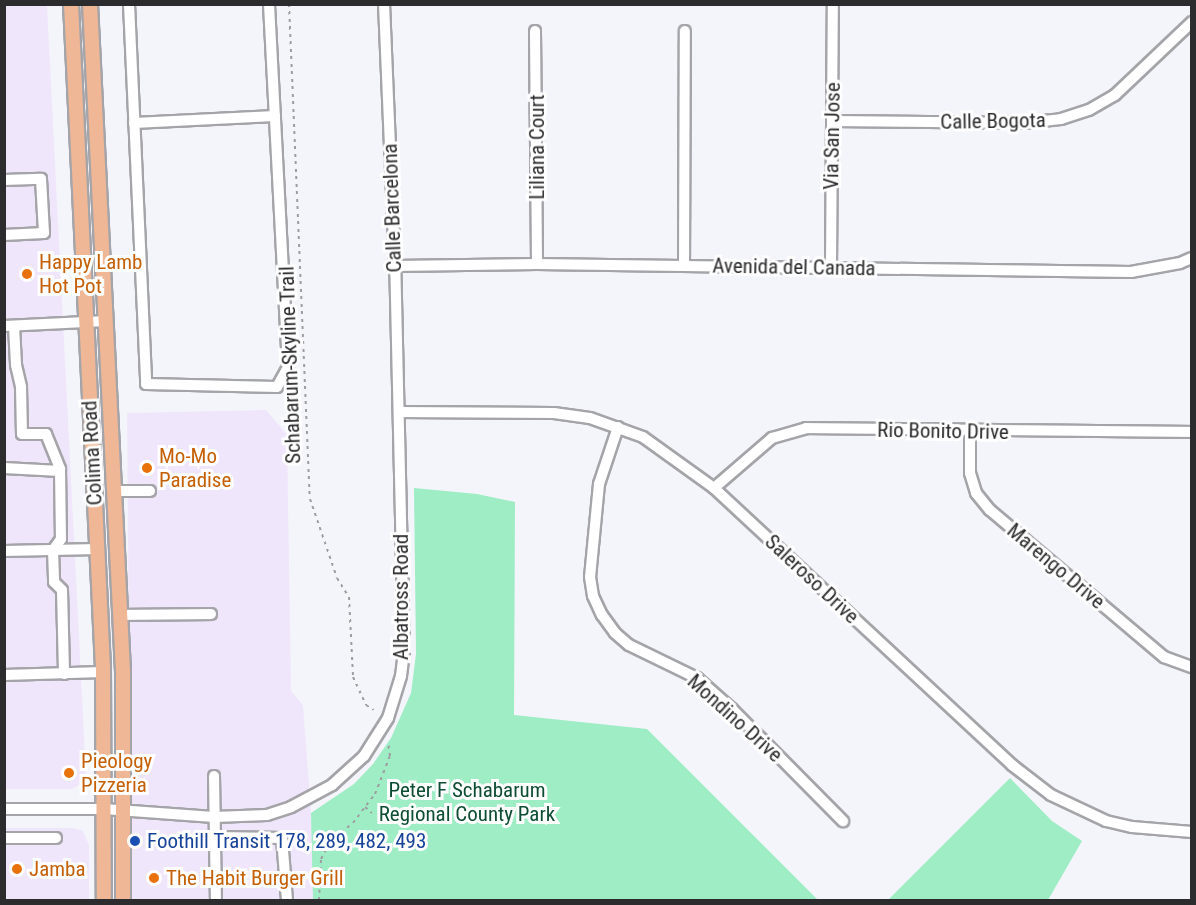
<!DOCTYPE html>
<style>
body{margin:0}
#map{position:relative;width:1196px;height:905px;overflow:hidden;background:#f4f5fa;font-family:"Roboto Condensed",sans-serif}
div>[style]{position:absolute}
.commercial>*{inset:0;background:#f0e6fb}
.green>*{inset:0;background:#9eedc5}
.path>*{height:2px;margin-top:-1px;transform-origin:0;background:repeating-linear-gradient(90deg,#9d9da1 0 3px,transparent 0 7.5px)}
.roads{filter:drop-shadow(2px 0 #a4a4a9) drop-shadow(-2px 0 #a4a4a9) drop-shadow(0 2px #a4a4a9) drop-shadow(0 -2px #a4a4a9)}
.minor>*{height:10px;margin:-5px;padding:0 5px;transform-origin:5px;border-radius:5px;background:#fff}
.major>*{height:14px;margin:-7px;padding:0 7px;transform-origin:7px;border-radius:7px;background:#efb795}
.dots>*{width:16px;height:16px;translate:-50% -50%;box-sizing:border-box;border:3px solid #fff;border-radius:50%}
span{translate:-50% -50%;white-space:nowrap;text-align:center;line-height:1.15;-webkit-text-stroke:6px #fff;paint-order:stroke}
.street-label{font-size:21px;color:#2c2c2e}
.food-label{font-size:21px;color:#c56008}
.left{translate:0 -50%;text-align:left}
.park-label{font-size:21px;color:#0d4d34}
.transit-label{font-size:21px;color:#164399}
.frame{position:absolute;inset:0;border:6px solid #2c2c2e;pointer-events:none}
</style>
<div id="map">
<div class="commercial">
<i style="clip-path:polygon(5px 5px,47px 5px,86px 775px,81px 784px,72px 789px,5px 789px)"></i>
<i style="clip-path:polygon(266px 410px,287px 435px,291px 691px,303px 705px,313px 838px,315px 900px,131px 900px,127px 413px)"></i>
<i style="clip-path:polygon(5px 828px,74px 828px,83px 831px,89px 845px,89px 900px,5px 900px)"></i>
</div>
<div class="green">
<i style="clip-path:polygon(414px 488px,477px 494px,515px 502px,514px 715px,647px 729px,818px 900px,313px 900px,311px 813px,354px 784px,373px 764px,391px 738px,411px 693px,416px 654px)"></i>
<i style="clip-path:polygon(1010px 778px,1052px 821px,1082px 841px,1048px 900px,888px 900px)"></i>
</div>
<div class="path">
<i style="left:289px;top:4px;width:495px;rotate:87.6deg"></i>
<i style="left:310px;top:499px;width:83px;rotate:71.1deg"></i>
<i style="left:337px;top:578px;width:22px;rotate:58deg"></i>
<i style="left:349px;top:597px;width:80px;rotate:87.1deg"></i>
<i style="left:353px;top:677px;width:31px;rotate:65deg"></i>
<i style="left:366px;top:705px;width:9px;rotate:32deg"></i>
<i style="left:365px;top:807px;width:9px;rotate:41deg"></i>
<i style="left:319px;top:900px;width:41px;rotate:-87.2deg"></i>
<i style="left:321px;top:859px;width:19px;rotate:-62deg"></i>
<i style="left:330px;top:842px;width:30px;rotate:-40deg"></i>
<i style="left:353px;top:823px;width:36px;rotate:-53deg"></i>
<i style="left:375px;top:794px;width:41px;rotate:-68.5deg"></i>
<i style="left:390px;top:756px;width:15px;rotate:-98deg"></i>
</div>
<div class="roads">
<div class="minor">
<i style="left:129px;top:4px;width:380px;rotate:87.4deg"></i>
<i style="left:146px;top:384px;width:131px;rotate:1.3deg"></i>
<i style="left:277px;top:387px;width:23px;rotate:-61deg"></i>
<i style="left:288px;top:367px;width:363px;rotate:-93deg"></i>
<i style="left:535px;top:31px;width:233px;rotate:89.5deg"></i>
<i style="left:833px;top:121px;width:191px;rotate:0.6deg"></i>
<i style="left:1024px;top:123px;width:37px;rotate:-6deg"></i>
<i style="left:1061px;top:119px;width:29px;rotate:-18deg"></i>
<i style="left:1089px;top:110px;width:30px;rotate:-30deg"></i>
<i style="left:1115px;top:95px;width:106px;rotate:-43.5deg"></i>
<i style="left:134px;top:123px;width:141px;rotate:-2.8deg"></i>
<i style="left:4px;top:180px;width:37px;rotate:-2deg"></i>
<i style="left:41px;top:179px;width:54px;rotate:86.8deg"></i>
<i style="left:44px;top:233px;width:40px;rotate:177.1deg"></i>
<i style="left:395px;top:266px;width:142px;rotate:-0.8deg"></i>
<i style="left:537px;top:264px;width:594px;rotate:0.77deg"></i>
<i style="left:1131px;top:272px;width:50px;rotate:-10.4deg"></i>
<i style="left:1180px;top:263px;width:13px;rotate:-23deg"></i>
<i style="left:684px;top:266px;width:235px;rotate:-89.8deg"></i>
<i style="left:831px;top:267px;width:263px;rotate:-89.6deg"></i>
<i style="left:4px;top:326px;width:102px;rotate:-2.8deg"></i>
<i style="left:14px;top:326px;width:39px;rotate:87deg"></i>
<i style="left:16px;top:365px;width:23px;rotate:77deg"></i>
<i style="left:21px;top:387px;width:47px;rotate:88.8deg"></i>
<i style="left:22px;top:434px;width:24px"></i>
<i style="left:46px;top:434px;width:38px;rotate:68deg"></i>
<i style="left:60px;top:469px;width:70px;rotate:89.2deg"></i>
<i style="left:61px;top:539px;width:14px;rotate:126deg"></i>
<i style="left:53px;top:550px;width:32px;rotate:88deg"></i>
<i style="left:54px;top:582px;width:11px;rotate:45deg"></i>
<i style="left:62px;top:590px;width:84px;rotate:88.6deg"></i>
<i style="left:399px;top:412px;width:155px;rotate:0.4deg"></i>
<i style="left:554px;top:413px;width:36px;rotate:8deg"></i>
<i style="left:590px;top:418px;width:56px;rotate:19.7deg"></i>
<i style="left:643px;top:437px;width:87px;rotate:35.7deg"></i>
<i style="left:714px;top:488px;width:407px;rotate:42.9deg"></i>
<i style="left:1012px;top:765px;width:49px;rotate:37.6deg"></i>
<i style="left:1051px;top:795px;width:61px;rotate:25.3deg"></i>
<i style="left:1106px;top:821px;width:27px;rotate:13deg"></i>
<i style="left:1132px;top:827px;width:60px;rotate:4.8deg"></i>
<i style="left:618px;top:427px;width:60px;rotate:108.4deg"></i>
<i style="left:599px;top:484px;width:93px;rotate:95.5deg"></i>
<i style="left:590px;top:577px;width:19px;rotate:81deg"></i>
<i style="left:593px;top:596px;width:21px;rotate:65deg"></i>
<i style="left:602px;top:615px;width:22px;rotate:54deg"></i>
<i style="left:615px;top:633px;width:18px;rotate:41deg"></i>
<i style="left:629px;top:645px;width:76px;rotate:25.9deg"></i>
<i style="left:697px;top:678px;width:47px;rotate:41.5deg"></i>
<i style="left:732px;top:709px;width:158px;rotate:45.3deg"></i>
<i style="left:970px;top:432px;width:41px;rotate:90deg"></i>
<i style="left:970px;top:473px;width:21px;rotate:73deg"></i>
<i style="left:976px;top:493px;width:22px;rotate:51deg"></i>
<i style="left:990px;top:510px;width:228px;rotate:40.2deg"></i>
<i style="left:1164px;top:657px;width:30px;rotate:20deg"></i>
<i style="left:4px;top:468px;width:56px;rotate:3.1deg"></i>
<i style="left:714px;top:488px;width:77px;rotate:-40.8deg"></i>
<i style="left:772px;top:438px;width:35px;rotate:-16deg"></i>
<i style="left:806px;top:428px;width:386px;rotate:0.6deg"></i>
<i style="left:114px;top:491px;width:36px"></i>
<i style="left:4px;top:551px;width:94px;rotate:-1.2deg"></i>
<i style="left:121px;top:615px;width:90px;rotate:-0.6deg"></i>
<i style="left:4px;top:675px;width:99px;rotate:-1.7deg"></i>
<i style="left:214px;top:776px;width:124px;rotate:89.1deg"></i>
<i style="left:4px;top:809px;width:100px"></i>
<i style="left:104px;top:809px;width:110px;rotate:4.2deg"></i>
<i style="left:214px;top:817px;width:53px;rotate:-2.2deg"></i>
<i style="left:267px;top:815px;width:25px;rotate:-18deg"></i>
<i style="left:291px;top:807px;width:47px;rotate:-28.2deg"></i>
<i style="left:332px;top:785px;width:43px;rotate:-42.2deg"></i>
<i style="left:364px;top:756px;width:45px;rotate:-57.7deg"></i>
<i style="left:388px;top:718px;width:44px;rotate:-72.8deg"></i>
<i style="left:401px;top:676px;width:25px;rotate:-83deg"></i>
<i style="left:404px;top:651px;width:385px;rotate:-91.3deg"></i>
<i style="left:395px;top:266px;width:262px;rotate:-92.4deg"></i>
<i style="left:214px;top:837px;width:68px;rotate:0.8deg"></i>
<i style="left:282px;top:838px;width:62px;rotate:85.4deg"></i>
<i style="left:4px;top:838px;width:52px"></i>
</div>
<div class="major">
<i style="left:71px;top:4px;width:665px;rotate:87.24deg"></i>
<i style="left:103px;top:668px;width:232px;rotate:89.8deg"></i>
<i style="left:90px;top:4px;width:668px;rotate:87.17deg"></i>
<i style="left:123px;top:671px;width:229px;rotate:90deg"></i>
</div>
</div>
<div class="dots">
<i style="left:27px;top:274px;background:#e8710a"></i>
<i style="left:147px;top:468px;background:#e8710a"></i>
<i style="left:69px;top:773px;background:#e8710a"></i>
<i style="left:135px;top:841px;background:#1a4fb4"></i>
<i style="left:17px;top:869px;background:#e8710a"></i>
<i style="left:154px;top:878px;background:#e8710a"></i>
</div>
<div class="street-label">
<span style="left:993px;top:121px;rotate:-1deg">Calle Bogota</span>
<span style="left:832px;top:136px;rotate:-89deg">Via San Jose</span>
<span style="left:537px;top:147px;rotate:-90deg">Liliana Court</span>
<span style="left:392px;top:208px;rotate:-92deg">Calle Barcelona</span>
<span style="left:794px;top:267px;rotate:1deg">Avenida del Canada</span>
<span style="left:290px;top:365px;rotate:-92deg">Schabarum-Skyline Trail</span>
<span style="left:943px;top:431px;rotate:1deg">Rio Bonito Drive</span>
<span style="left:92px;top:453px;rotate:-93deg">Colima Road</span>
<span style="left:1056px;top:566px;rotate:40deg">Marengo Drive</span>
<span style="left:812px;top:579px;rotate:43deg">Saleroso Drive</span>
<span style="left:401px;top:597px;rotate:-90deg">Albatross Road</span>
<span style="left:735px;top:718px;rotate:42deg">Mondino Drive</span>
</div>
<div class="food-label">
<span class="left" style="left:39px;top:274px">Happy Lamb<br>Hot Pot</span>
<span class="left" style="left:159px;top:468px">Mo-Mo<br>Paradise</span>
<span class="left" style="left:81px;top:773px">Pieology<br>Pizzeria</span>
<span class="left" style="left:29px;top:869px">Jamba</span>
<span class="left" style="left:166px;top:878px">The Habit Burger Grill</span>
</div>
<div class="park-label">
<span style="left:467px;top:802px">Peter F Schabarum<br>Regional County Park</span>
</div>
<div class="transit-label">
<span class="left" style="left:147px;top:841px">Foothill Transit 178, 289, 482, 493</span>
</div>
<div class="frame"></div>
</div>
